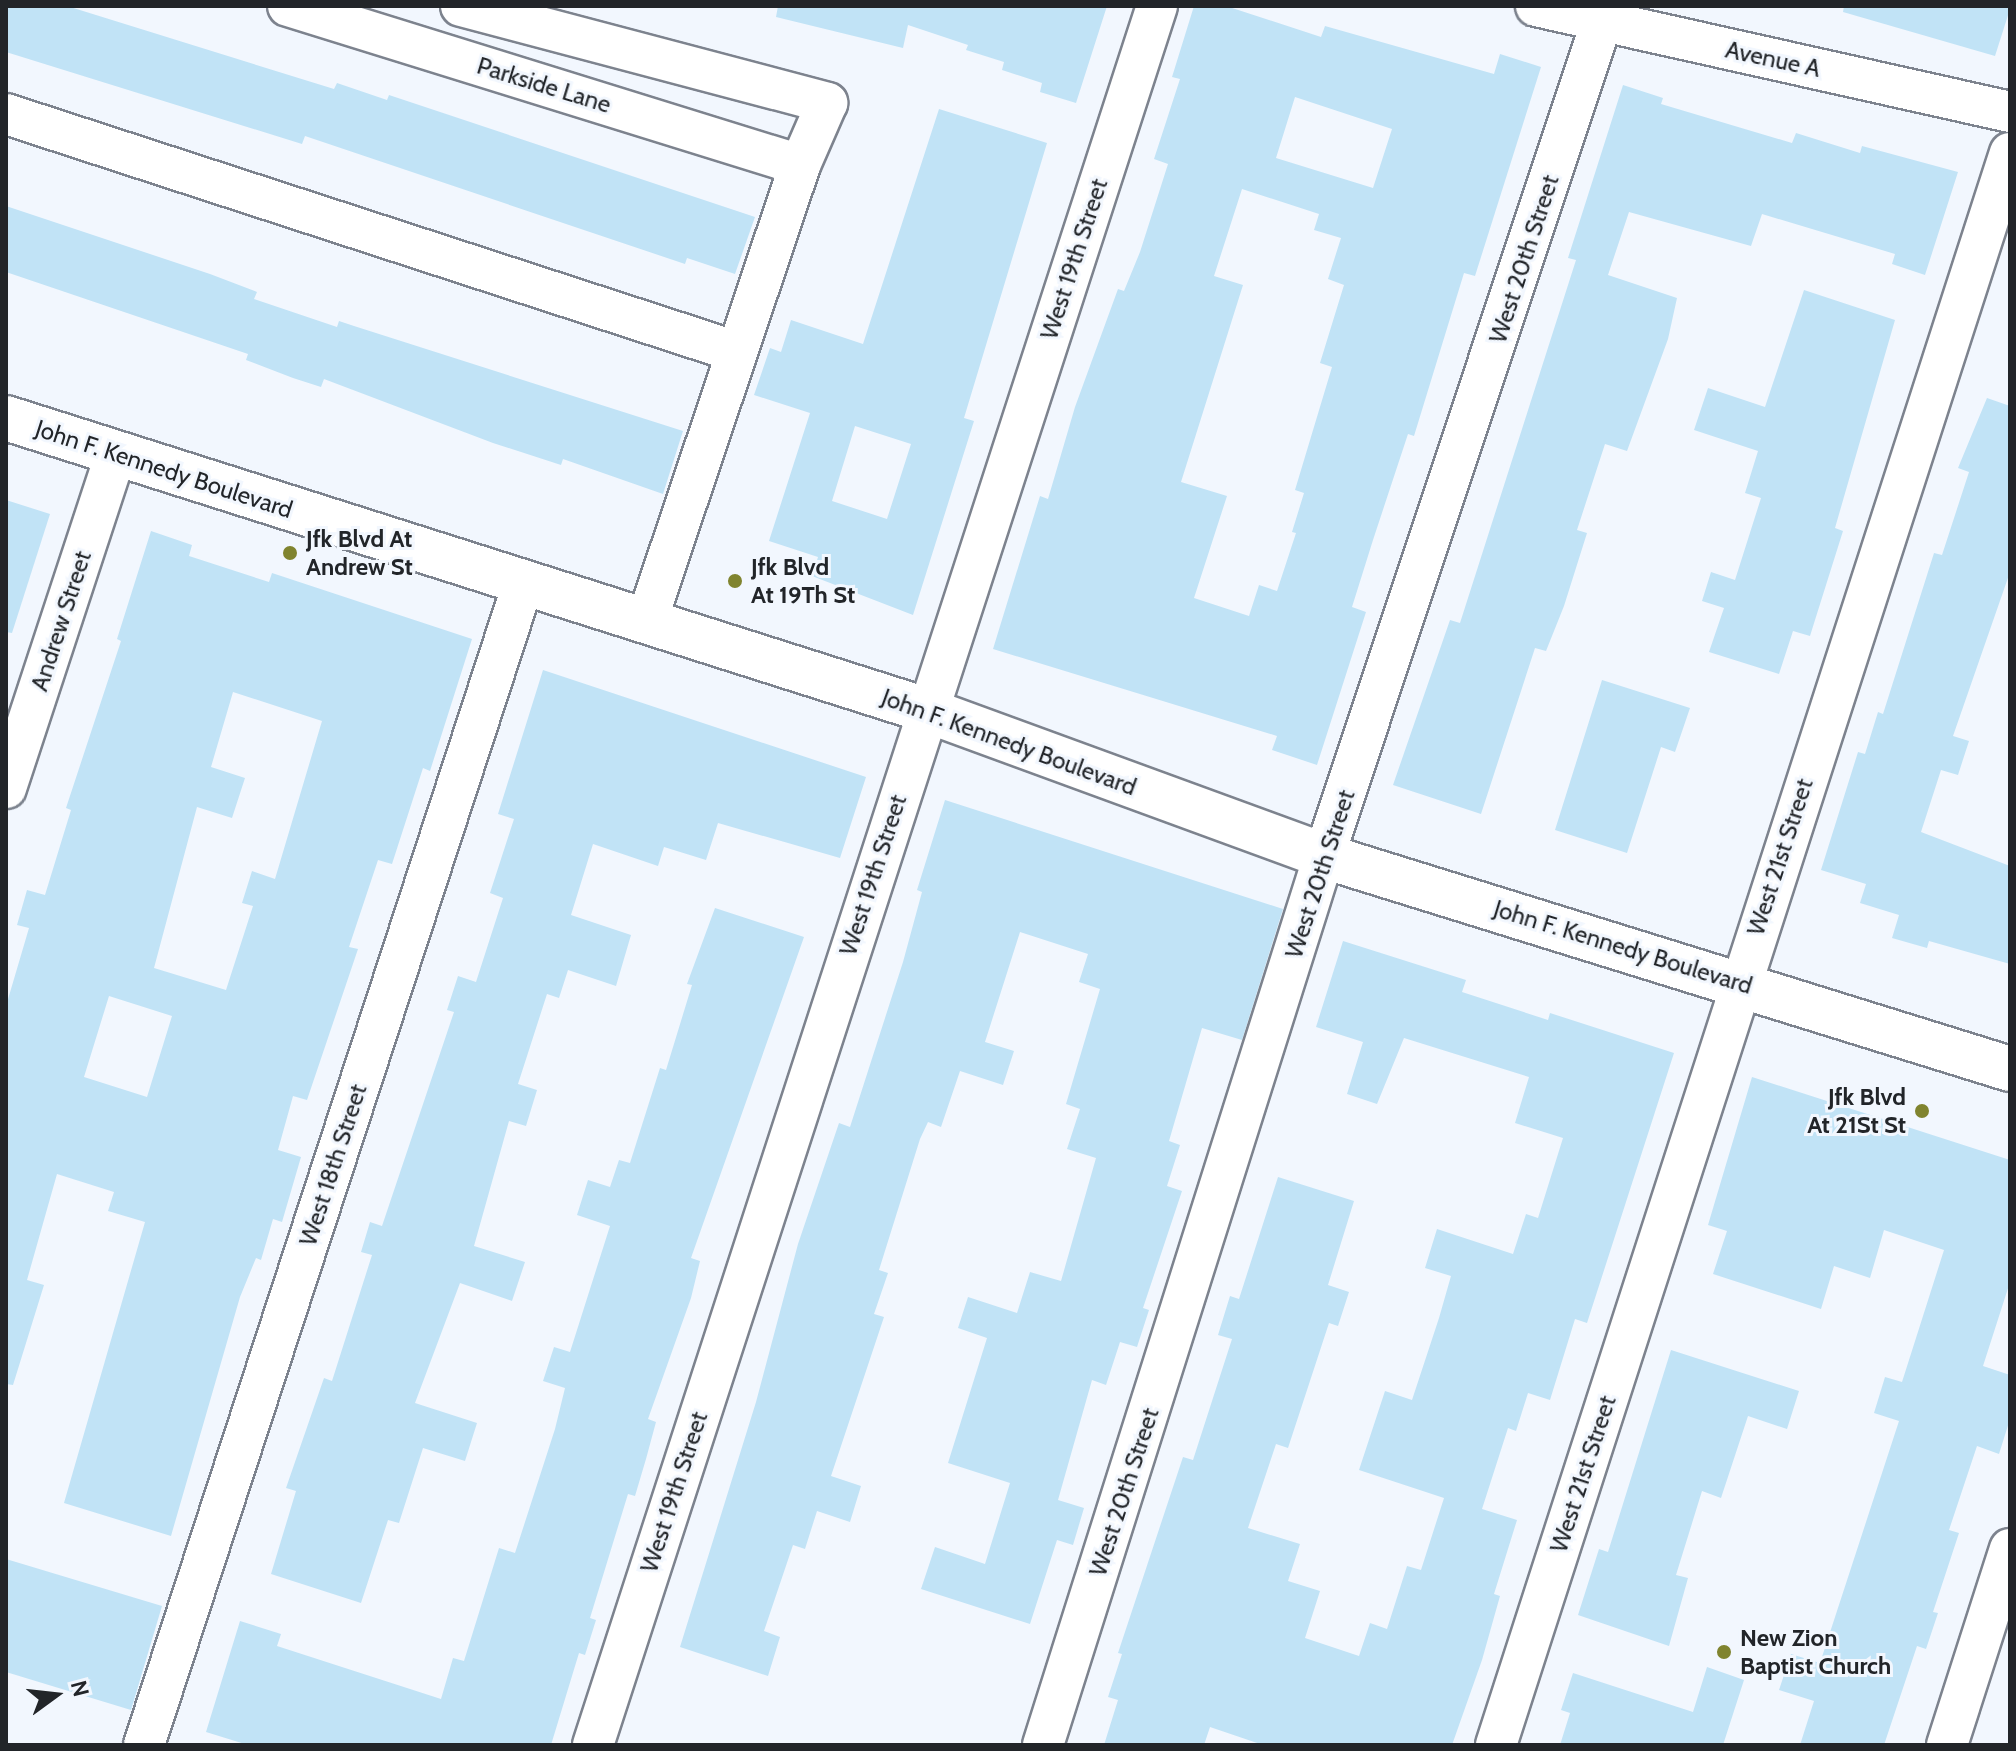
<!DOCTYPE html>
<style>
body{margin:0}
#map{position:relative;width:2016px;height:1751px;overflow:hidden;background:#f2f7fe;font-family:Cabin,sans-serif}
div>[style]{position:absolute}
.building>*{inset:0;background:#c1e3f6}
.roads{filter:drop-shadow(2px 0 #7d838e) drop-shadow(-2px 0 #7d838e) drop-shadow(0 2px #7d838e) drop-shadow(0 -2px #7d838e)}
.minor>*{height:40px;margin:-20px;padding:0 20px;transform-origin:20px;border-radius:20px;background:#fff}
.major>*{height:44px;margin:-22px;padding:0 22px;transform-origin:22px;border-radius:22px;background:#fff}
.dots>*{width:22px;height:22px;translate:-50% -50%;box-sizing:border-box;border:4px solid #f2f7fe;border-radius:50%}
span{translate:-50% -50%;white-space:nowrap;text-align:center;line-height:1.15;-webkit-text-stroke:6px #f2f7fe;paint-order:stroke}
.street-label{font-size:24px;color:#222529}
.poi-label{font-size:24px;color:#222529;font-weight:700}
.left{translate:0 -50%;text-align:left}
.right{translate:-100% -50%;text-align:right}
.frame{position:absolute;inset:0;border:8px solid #222529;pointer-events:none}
.north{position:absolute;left:16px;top:1655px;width:80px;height:80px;-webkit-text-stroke:6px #f2f7fe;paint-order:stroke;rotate:75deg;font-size:22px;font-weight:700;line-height:32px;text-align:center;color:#222529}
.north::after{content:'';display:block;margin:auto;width:28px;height:36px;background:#222529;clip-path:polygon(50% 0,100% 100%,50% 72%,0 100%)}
</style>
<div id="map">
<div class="building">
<i style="clip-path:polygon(6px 6px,67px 6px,334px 89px,337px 83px,387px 100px,389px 95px,755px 217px,735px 274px,687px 258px,685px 264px,305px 136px,302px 144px,6px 52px)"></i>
<i style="clip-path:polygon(778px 6px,1107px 6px,1076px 103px,1040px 92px,1042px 83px,1002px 70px,1004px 62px,966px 50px,968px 45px,908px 25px,903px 48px,776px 17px)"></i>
<i style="clip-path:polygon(evenodd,1194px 6px,1226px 6px,1321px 37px,1325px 26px,1494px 74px,1500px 54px,1541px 67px,1475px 276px,1464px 273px,1414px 436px,1408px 434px,1373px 540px,1352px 607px,1366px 612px,1317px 765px,1272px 750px,1277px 736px,993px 649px,1040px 496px,1048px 499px,1075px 407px,1118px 289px,1124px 291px,1140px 252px,1168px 164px,1154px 159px,1180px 79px,1172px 77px,1194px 6px,1295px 97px,1392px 129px,1373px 188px,1276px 158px,1295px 97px,1194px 6px,1242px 189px,1319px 214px,1314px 230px,1341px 238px,1328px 279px,1344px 285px,1320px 363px,1332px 367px,1295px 490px,1304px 493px,1292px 532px,1296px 533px,1277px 591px,1259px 585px,1249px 616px,1194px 598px,1227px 496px,1181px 482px,1243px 285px,1214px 276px,1242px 189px)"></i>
<i style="clip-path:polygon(1844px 6px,2010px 6px,2010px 9px,1995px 56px,1843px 12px)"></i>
<i style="clip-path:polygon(1623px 85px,1663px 98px,1661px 104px,1792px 143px,1796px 133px,1860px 153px,1862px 146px,1958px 172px,1925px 275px,1892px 264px,1895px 254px,1762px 214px,1751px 246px,1629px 212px,1608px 275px,1677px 298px,1668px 339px,1627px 451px,1605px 444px,1577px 530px,1587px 533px,1564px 606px,1546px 651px,1535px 648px,1481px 814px,1393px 785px,1450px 620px,1460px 623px,1576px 260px,1568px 258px)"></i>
<i style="clip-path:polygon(evenodd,939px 109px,1047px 143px,964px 418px,974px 421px,913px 615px,812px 576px,818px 557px,769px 541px,810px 413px,754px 395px,770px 348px,781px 352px,791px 320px,863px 344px,939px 109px,855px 426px,911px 444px,887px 519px,832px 501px,855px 426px)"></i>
<i style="clip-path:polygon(6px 206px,210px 274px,257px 292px,254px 299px,337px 327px,339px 321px,354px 326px,683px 431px,663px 494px,563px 459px,561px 465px,493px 443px,324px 379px,321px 387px,293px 378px,246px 360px,248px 354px,6px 272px)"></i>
<i style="clip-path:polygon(1804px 290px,1895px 320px,1835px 528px,1843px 531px,1815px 620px,1810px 636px,1793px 631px,1779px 674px,1709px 652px,1724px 608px,1702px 601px,1711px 572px,1735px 580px,1761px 498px,1745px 493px,1758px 451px,1694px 430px,1708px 388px,1765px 407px)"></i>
<i style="clip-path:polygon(1987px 398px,2010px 406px,2010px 572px,1953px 736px,1969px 741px,1958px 775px,1941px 770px,1921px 832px,2010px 866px,2010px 964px,1929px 941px,1927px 948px,1892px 938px,1899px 915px,1860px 903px,1866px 884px,1821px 870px,1858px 752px,1865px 754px,1878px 712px,1883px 714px,1934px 553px,1942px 555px,1969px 472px,1958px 468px)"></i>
<i style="clip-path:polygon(6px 500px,50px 514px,12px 633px,6px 632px)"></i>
<i style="clip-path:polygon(evenodd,151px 531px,192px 545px,189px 556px,269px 582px,272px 573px,472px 639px,430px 771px,423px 768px,392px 864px,378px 860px,349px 947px,358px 949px,307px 1100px,293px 1096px,278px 1150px,301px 1157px,282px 1222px,273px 1219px,261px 1260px,256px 1258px,240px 1297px,171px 1536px,64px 1503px,145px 1222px,108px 1211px,114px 1192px,57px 1174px,27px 1280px,44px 1285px,13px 1385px,6px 1384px,6px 1006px,29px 928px,17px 925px,27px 890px,45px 895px,71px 810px,66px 808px,121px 641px,117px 639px,151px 531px,233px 692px,322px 721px,275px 879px,252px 871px,242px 903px,253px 906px,226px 990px,154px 968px,197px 807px,232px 818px,245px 778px,211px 767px,233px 692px,151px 531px,109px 996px,172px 1016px,147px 1097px,84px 1077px,109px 996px)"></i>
<i style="clip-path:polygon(543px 670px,866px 777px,840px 858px,718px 823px,706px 860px,664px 847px,658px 866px,593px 844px,571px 915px,631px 935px,616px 986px,568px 970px,559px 998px,547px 994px,518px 1084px,537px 1090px,526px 1126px,509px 1121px,474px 1246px,525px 1262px,512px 1301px,460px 1283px,415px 1403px,477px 1423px,465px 1461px,423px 1448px,399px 1523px,388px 1520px,361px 1603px,271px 1574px,296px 1491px,286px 1488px,324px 1378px,332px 1381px,372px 1255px,361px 1252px,370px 1222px,382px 1226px,454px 1012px,447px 1010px,458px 976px,476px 982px,503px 898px,490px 893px,514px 819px,498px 814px)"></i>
<i style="clip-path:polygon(1602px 680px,1690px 708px,1675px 752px,1661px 747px,1627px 853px,1555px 830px)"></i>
<i style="clip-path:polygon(945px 800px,1283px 909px,1242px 1040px,1202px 1028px,1169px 1141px,1180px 1145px,1167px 1186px,1182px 1191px,1143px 1308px,1149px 1310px,1137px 1347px,1120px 1342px,1106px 1385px,1092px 1380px,1058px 1500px,1084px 1508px,1073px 1545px,1057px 1540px,1030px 1624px,921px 1589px,935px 1547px,985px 1564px,1010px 1483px,948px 1463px,987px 1338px,958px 1328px,968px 1297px,1017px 1313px,1030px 1272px,1061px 1281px,1096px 1158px,1067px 1149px,1080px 1109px,1066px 1104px,1100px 989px,1079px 982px,1088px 954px,1020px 932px,985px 1042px,1014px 1051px,1003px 1085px,960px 1071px,941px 1127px,928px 1122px,920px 1139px,879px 1270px,888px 1273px,874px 1314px,884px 1317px,831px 1476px,861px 1486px,850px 1522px,817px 1511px,805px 1549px,793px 1545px,764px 1631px,780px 1637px,768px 1676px,680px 1647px,756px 1402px,798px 1244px,839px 1123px,850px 1127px,903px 962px,922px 892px,917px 890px)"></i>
<i style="clip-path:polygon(715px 908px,804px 937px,691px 1258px,700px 1261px,691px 1298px,648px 1419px,656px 1422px,646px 1459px,635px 1496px,628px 1494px,590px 1618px,596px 1620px,585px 1655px,579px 1653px,551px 1745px,248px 1745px,206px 1732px,240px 1621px,281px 1634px,277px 1646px,441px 1699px,453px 1658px,464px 1661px,499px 1548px,515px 1553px,555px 1429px,565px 1388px,543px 1381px,554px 1347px,570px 1352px,610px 1226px,577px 1215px,588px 1180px,610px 1187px,619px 1160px,630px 1163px,660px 1068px,666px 1070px,692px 985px,687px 984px)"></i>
<i style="clip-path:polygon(1343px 941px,1466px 980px,1462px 992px,1548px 1020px,1550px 1013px,1674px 1053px,1587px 1323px,1575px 1319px,1550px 1400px,1528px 1393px,1516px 1431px,1508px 1428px,1482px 1509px,1517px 1520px,1494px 1594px,1500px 1596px,1482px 1660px,1452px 1745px,1263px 1745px,1210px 1727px,1204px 1745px,1104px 1745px,1118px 1700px,1108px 1697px,1122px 1654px,1118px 1653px,1183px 1457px,1193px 1460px,1232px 1339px,1218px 1335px,1230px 1296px,1239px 1299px,1278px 1177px,1354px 1201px,1328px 1285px,1349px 1292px,1338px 1326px,1329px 1323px,1288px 1448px,1276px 1444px,1248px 1528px,1300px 1544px,1288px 1581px,1320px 1591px,1305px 1638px,1359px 1656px,1370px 1623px,1387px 1629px,1407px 1566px,1421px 1570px,1444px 1498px,1359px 1470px,1385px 1391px,1412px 1400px,1439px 1318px,1451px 1276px,1425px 1268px,1437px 1229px,1513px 1254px,1526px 1214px,1538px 1218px,1563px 1138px,1515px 1123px,1529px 1077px,1404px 1038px,1377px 1104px,1347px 1094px,1363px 1042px,1316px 1027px)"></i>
<i style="clip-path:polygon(1752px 1077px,2010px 1160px,2010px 1282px,1983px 1366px,2010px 1375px,2010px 1419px,1999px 1454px,1977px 1446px,1949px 1530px,1959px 1533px,1933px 1612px,1938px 1613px,1926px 1649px,1917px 1646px,1884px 1745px,1800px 1745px,1814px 1701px,1779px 1690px,1791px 1654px,1820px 1663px,1899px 1421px,1874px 1413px,1885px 1377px,1902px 1382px,1944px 1250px,1884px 1230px,1870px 1278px,1834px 1266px,1821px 1309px,1713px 1274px,1727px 1231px,1708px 1225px)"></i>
<i style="clip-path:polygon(1671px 1350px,1799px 1391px,1787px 1429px,1748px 1416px,1721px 1498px,1702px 1491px,1676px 1575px,1688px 1578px,1669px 1646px,1578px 1615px,1599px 1549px,1608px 1552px)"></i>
<i style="clip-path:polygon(6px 1559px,162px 1606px,131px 1710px,6px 1672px)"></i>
<i style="clip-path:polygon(1707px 1667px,1744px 1680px,1723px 1745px,1560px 1745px,1570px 1713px,1561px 1710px,1573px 1673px,1693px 1712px)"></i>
</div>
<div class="roads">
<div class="minor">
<i style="left:288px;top:6px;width:536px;rotate:17.25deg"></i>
<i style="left:461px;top:6px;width:379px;rotate:14.8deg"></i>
<i style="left:827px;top:103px;width:68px;rotate:113.5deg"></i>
<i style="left:800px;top:165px;width:483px;rotate:108.6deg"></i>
<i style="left:1536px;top:6px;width:486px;rotate:12.6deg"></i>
<i style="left:6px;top:114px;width:769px;rotate:18.03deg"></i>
<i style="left:6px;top:788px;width:352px;rotate:-71.8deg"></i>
<i style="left:144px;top:1745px;width:1221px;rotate:-71.92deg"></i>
<i style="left:593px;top:1745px;width:1828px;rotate:-72.03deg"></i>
<i style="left:1043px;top:1745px;width:932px;rotate:-72.46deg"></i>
<i style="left:1324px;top:856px;width:896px;rotate:-71.59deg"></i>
<i style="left:1496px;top:1745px;width:1673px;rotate:-72.11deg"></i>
<i style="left:1947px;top:1745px;width:206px;rotate:-72.2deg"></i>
</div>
<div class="major">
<i style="left:6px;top:418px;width:965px;rotate:17.61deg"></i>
<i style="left:926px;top:710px;width:424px;rotate:20.1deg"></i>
<i style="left:1324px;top:856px;width:718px;rotate:17.25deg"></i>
</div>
</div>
<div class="dots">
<i style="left:290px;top:553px;background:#80842f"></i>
<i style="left:735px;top:581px;background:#80842f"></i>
<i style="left:1922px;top:1111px;background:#80842f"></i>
<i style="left:1724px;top:1652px;background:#80842f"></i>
</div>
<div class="street-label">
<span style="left:1773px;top:59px;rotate:12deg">Avenue A</span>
<span style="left:544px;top:85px;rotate:17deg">Parkside Lane</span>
<span style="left:1074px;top:259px;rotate:-72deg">West 19th Street</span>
<span style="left:1524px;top:259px;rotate:-72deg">West 20th Street</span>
<span style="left:164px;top:469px;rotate:18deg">John F. Kennedy Boulevard</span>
<span style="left:61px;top:621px;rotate:-72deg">Andrew Street</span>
<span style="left:1009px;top:742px;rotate:20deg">John F. Kennedy Boulevard</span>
<span style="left:1780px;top:857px;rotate:-72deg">West 21st Street</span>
<span style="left:1320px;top:874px;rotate:-72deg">West 20th Street</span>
<span style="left:873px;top:875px;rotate:-72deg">West 19th Street</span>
<span style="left:1623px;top:947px;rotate:17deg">John F. Kennedy Boulevard</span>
<span style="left:333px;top:1165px;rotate:-72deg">West 18th Street</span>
<span style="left:1583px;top:1474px;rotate:-72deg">West 21st Street</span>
<span style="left:674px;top:1492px;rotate:-72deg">West 19th Street</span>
<span style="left:1124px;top:1492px;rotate:-72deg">West 20th Street</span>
</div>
<div class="poi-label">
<span class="left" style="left:306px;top:553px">Jfk Blvd At<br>Andrew St</span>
<span class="left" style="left:751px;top:581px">Jfk Blvd<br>At 19Th St</span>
<span class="right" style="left:1906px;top:1111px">Jfk Blvd<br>At 21St St</span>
<span class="left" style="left:1740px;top:1652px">New Zion<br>Baptist Church</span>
</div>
<div class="frame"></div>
<div class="north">N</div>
</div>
